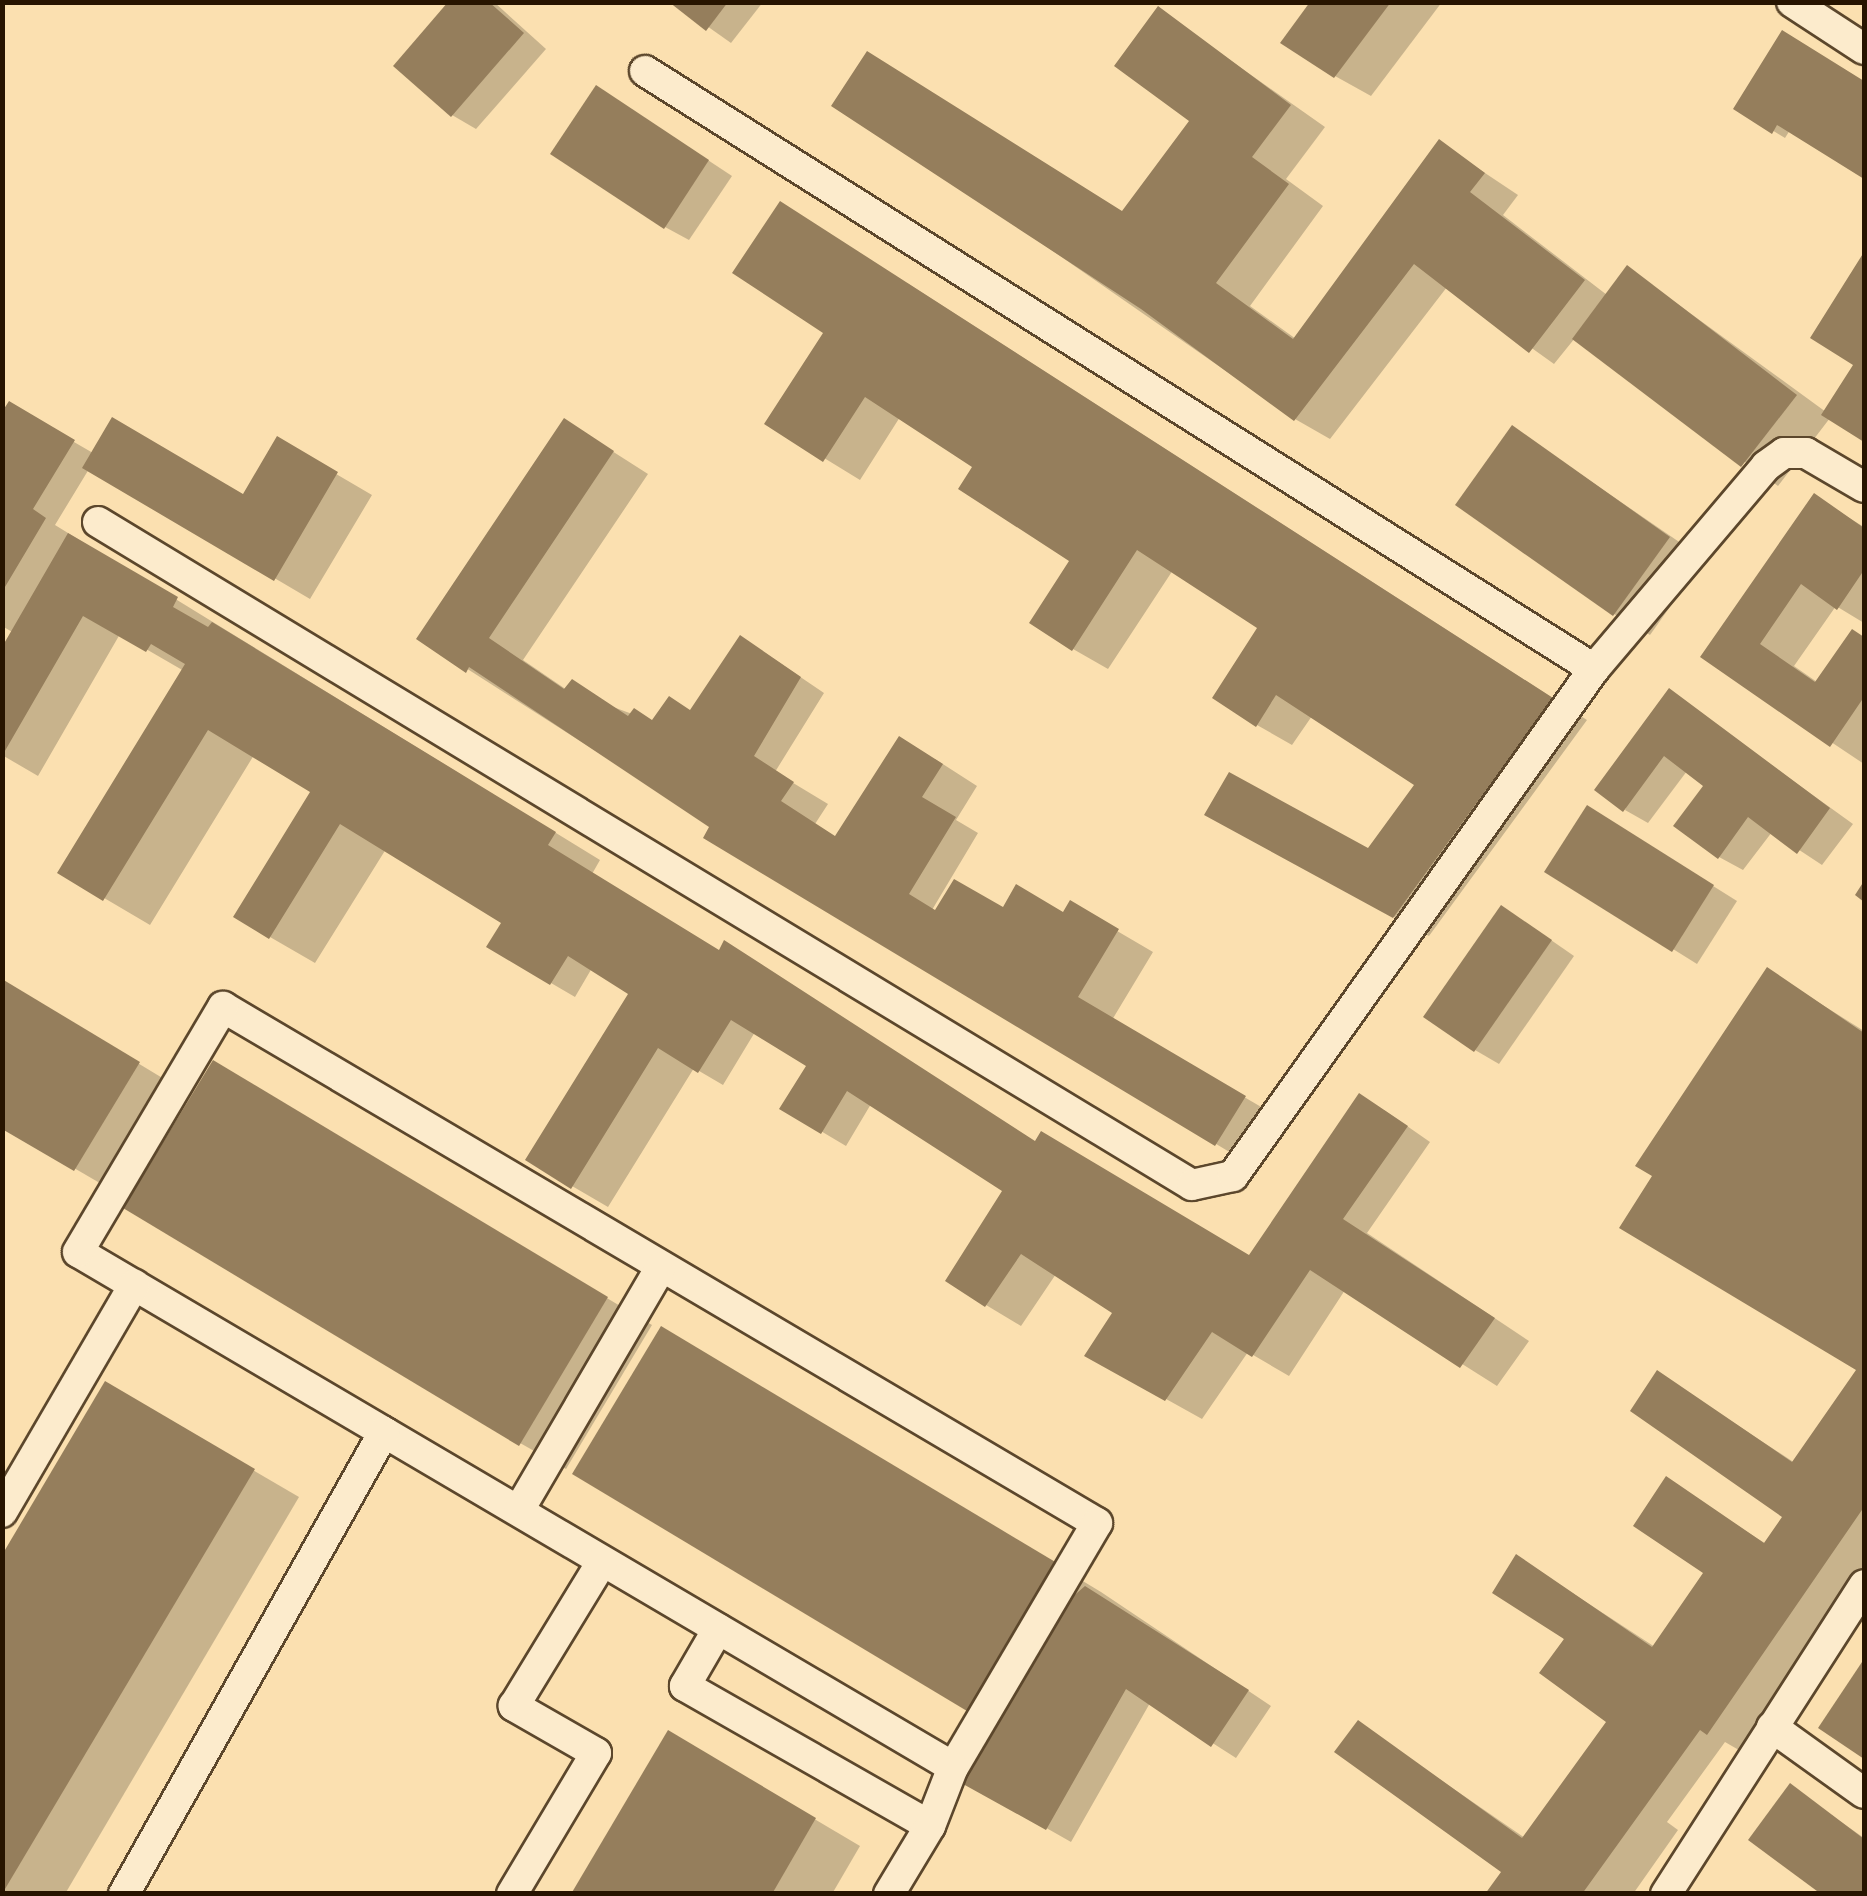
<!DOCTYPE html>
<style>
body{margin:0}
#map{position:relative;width:1867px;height:1896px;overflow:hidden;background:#fbe0b0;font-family:Vollkorn,serif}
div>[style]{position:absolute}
.shadow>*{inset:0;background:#0003}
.building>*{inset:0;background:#957e5c}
.roads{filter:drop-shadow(2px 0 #5c472c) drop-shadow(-2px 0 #5c472c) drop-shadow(0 2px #5c472c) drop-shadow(0 -2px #5c472c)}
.service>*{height:30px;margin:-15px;padding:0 15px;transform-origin:15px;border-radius:15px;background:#fcebcc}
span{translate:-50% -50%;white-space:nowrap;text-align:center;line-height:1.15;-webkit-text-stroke:8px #fcebcc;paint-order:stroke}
.frame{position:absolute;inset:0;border:5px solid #271400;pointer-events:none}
</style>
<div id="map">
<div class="shadow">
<i style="clip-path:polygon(451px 2px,494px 2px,546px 49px,476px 129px,452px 115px)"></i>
<i style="clip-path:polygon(673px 2px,763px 2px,731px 43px)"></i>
<i style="clip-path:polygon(1313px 2px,1442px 2px,1371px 96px,1335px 76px)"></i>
<i style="clip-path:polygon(1159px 10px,1325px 127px,1286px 179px,1323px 206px,1250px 306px,1296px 339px,1440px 143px,1518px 195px,1503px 215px,1607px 295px,1628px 268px,1826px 412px,1856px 364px,1814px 337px,1864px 256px,1864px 439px,1830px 418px,1778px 486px,1575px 338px,1554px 364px,1447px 287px,1330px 439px,1295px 419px,988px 206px,1027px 152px,1124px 213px,1192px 120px)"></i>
<i style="clip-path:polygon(1833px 64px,1864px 83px,1864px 176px,1790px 130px,1785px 138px,1736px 108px)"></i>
<i style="clip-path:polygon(620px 102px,732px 176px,689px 240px,665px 227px)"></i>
<i style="clip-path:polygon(907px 283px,1587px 720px,1429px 936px,1242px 835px,1369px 851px,1418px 785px,1312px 716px,1292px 745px,1257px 725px,1260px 628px,1173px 570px,1108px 669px,1073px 649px,1072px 560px,976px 466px,900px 417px,860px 480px,767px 423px)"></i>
<i style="clip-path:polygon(10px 405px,93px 453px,244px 497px,278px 440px,372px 495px,310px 599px,89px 469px,55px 525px,600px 860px,592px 874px,1036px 1143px,1250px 1258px,1384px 1110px,1430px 1142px,1367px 1233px,1529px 1341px,1497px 1386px,1345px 1290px,1289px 1376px,1248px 1352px,1202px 1419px,1087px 1355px,1115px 1312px,1056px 1274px,1021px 1326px,986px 1305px,1005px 1190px,871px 1104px,846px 1146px,782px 1108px,809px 1065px,755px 1032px,723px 1085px,694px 1068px,608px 1207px,572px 1186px,632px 993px,592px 968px,575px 997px,551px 983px,505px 922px,386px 849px,315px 963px,270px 937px,313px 791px,254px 755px,150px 925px,60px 872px,184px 671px,120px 634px,38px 776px,2px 755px,14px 633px,2px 626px,2px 417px)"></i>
<i style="clip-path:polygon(565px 421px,648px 474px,523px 660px,567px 690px,654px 722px,692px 712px,765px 653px,824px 693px,775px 772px,828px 804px,815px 824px,837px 838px,935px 759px,977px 786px,956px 820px,978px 833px,932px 910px,1064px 915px,1071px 904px,1153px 952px,1112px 1020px,1280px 1118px,1251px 1165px,706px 837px,713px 826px,419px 638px)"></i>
<i style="clip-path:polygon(1513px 428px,1704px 559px,1650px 635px,1614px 614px)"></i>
<i style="clip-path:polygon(1815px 497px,1864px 527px,1864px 623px,1836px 606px,1794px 666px,1817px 682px,1853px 632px,1864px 639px,1864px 764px,1704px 657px)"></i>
<i style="clip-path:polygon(1670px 692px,1853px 824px,1822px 865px,1772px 832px,1743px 870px,1719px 857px,1706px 785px,1687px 771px,1648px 823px,1625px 810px)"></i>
<i style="clip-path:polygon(1611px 822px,1737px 901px,1697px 964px,1548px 871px)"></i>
<i style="clip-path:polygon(1525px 922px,1574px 956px,1499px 1064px,1475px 1050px)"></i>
<i style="clip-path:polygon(1767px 970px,1864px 1031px,1864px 1578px,1744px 1753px,1725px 1742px,1667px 1822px,1678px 1830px,1633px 1894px,1488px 1894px,1504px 1871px,1358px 1723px,1525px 1838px,1610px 1721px,1517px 1557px,1655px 1647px,1706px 1572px,1667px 1480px,1766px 1544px,1786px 1516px,1658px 1373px,1795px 1463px,1859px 1369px,1655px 1175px)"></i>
<i style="clip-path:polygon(27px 996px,174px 1085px,110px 1189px,2px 1126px)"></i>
<i style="clip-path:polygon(259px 1090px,652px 1325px,566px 1469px,520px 1443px)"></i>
<i style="clip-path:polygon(707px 1355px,1101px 1592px,1271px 1706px,1236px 1758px,1150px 1703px,1071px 1842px,967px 1783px,999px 1727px,576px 1473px)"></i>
<i style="clip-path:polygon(106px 1384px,299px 1497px,65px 1894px,2px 1894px,2px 1560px)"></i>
<i style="clip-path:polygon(669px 1733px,860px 1846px,832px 1894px,574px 1894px)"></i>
<i style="clip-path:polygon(1790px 1786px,1864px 1838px,1864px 1894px,1825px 1894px)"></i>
</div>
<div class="building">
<i style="clip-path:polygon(448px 2px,489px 2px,524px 33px,451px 117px,393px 66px)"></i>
<i style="clip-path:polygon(669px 2px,728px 2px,706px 31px)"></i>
<i style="clip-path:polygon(1310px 2px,1391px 2px,1334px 78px,1280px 43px)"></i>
<i style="clip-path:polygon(1158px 6px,1291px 105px,1252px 157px,1289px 184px,1216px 283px,1293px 339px,1439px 139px,1485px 173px,1470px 192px,1585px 280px,1529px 353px,1414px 264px,1294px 421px,1141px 309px,831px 106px,867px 51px,1122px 211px,1189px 121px,1114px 66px)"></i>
<i style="clip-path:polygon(1782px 30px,1864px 81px,1864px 179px,1777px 125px,1772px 134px,1733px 109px)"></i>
<i style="clip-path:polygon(596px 85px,709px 160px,664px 229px,550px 154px)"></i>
<i style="clip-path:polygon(780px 201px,1553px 698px,1393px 918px,1204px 815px,1229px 772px,1368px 848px,1414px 785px,1276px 695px,1256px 727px,1212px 698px,1257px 628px,1137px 550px,1072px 651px,1029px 623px,1069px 561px,958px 489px,972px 467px,865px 397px,823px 462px,764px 424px,823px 333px,732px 273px)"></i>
<i style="clip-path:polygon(1864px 252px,1864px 442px,1821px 415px,1853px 365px,1810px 338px)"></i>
<i style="clip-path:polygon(1627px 265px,1797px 395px,1741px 467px,1572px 339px)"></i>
<i style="clip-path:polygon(9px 401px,75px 440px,33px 509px,46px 518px,2px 592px,2px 412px)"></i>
<i style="clip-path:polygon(112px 417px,243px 494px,277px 436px,338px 472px,274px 581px,82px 468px)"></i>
<i style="clip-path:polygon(564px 418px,614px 451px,489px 638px,564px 689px,572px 679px,628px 716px,634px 708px,652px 720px,669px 696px,690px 710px,740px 635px,801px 677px,754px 756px,794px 782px,781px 801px,835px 836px,899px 736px,943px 764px,922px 797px,956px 817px,909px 894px,935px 910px,954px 879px,1003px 907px,1016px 884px,1063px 912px,1070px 900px,1119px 929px,1078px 997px,1246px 1096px,1215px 1146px,703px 838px,709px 827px,469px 667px,466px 673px,416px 639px)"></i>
<i style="clip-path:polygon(1512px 425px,1670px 537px,1613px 616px,1455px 505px)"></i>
<i style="clip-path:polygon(1814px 493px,1864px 528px,1864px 570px,1837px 610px,1801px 584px,1760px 644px,1815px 682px,1852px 629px,1864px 637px,1864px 697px,1830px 747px,1700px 657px)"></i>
<i style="clip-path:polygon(68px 533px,178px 597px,173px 607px,208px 627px,212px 622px,556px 832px,548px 845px,719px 950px,724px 940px,1035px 1141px,1041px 1131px,1249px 1255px,1359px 1093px,1408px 1126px,1343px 1219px,1495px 1318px,1460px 1368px,1310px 1270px,1252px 1357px,1212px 1332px,1165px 1401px,1084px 1356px,1112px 1313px,1021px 1254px,985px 1307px,945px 1281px,1002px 1191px,847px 1091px,821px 1134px,779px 1109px,806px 1066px,731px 1020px,698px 1073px,658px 1048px,571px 1189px,525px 1160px,628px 994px,568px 956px,550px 985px,486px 947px,501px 923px,340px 824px,269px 939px,233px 917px,310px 792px,208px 730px,103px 901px,57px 873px,185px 664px,151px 644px,146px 652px,83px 616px,2px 756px,2px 647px)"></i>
<i style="clip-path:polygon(1669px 688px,1830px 808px,1797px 854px,1748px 817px,1718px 859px,1673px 826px,1703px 786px,1664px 756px,1623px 812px,1594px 790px)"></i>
<i style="clip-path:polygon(1587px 805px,1714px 885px,1672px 952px,1544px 872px)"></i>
<i style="clip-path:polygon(1864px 881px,1864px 902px,1855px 895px)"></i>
<i style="clip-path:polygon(1501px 905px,1552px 940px,1474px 1052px,1423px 1017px)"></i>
<i style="clip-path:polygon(1767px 967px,1864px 1033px,1864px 1507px,1707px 1735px,1700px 1730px,1582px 1894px,1485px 1894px,1501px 1872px,1334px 1752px,1358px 1720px,1522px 1838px,1606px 1722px,1539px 1673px,1564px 1639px,1492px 1593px,1516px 1554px,1652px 1647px,1703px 1573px,1633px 1526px,1666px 1476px,1764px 1543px,1782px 1517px,1630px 1411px,1657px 1370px,1792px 1462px,1856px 1370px,1619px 1228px,1652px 1176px,1635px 1166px)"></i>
<i style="clip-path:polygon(2px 979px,140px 1062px,74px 1171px,2px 1129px)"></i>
<i style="clip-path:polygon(213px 1060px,608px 1297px,519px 1446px,123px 1208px)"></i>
<i style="clip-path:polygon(661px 1326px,1057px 1563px,967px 1711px,572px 1474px)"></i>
<i style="clip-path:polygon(105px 1381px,255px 1469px,2px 1894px,2px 1555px)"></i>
<i style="clip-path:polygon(1085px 1586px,1249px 1690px,1211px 1747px,1126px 1689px,1046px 1830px,963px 1784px,1070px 1599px)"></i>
<i style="clip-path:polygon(1864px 1659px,1864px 1759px,1818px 1728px)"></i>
<i style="clip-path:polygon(668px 1730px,816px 1818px,772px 1894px,571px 1894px)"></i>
<i style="clip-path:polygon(1790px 1783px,1864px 1839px,1864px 1894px,1821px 1894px,1748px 1840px)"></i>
</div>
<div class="roads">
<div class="service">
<i style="left:1792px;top:2px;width:86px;rotate:33.1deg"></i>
<i style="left:645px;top:71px;width:1122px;rotate:32.22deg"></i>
<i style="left:98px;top:522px;width:1279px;rotate:31.22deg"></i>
<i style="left:1192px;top:1185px;width:42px;rotate:-12.4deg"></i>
<i style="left:1233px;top:1176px;width:622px;rotate:-54.55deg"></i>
<i style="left:1594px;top:669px;width:266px;rotate:-49.7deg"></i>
<i style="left:1766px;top:466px;width:22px;rotate:-36deg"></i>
<i style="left:1784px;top:453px;width:22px"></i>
<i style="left:1806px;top:453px;width:67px;rotate:30.4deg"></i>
<i style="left:223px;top:1007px;width:1015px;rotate:30.56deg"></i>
<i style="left:1097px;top:1523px;width:283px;rotate:120.5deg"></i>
<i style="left:953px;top:1767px;width:1015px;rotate:-149.52deg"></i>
<i style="left:78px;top:1252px;width:285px;rotate:-59.4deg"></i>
<i style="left:519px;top:1510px;width:281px;rotate:-59.7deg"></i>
<i style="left:2px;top:1512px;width:263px;rotate:-59.8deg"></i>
<i style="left:718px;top:1629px;width:66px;rotate:120.1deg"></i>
<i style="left:685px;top:1686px;width:282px;rotate:29.7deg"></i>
<i style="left:1772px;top:1727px;width:113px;rotate:35.7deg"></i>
<i style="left:124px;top:1894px;width:530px;rotate:-60.63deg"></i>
<i style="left:512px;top:1894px;width:164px;rotate:-59.2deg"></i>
<i style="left:596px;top:1753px;width:95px;rotate:-150.2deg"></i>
<i style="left:514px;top:1706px;width:169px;rotate:-58.6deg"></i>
<i style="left:889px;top:1894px;width:79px;rotate:-58.9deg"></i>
<i style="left:930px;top:1826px;width:63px;rotate:-68.7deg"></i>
<i style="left:1666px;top:1894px;width:367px;rotate:-57.3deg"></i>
</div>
</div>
<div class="frame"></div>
</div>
